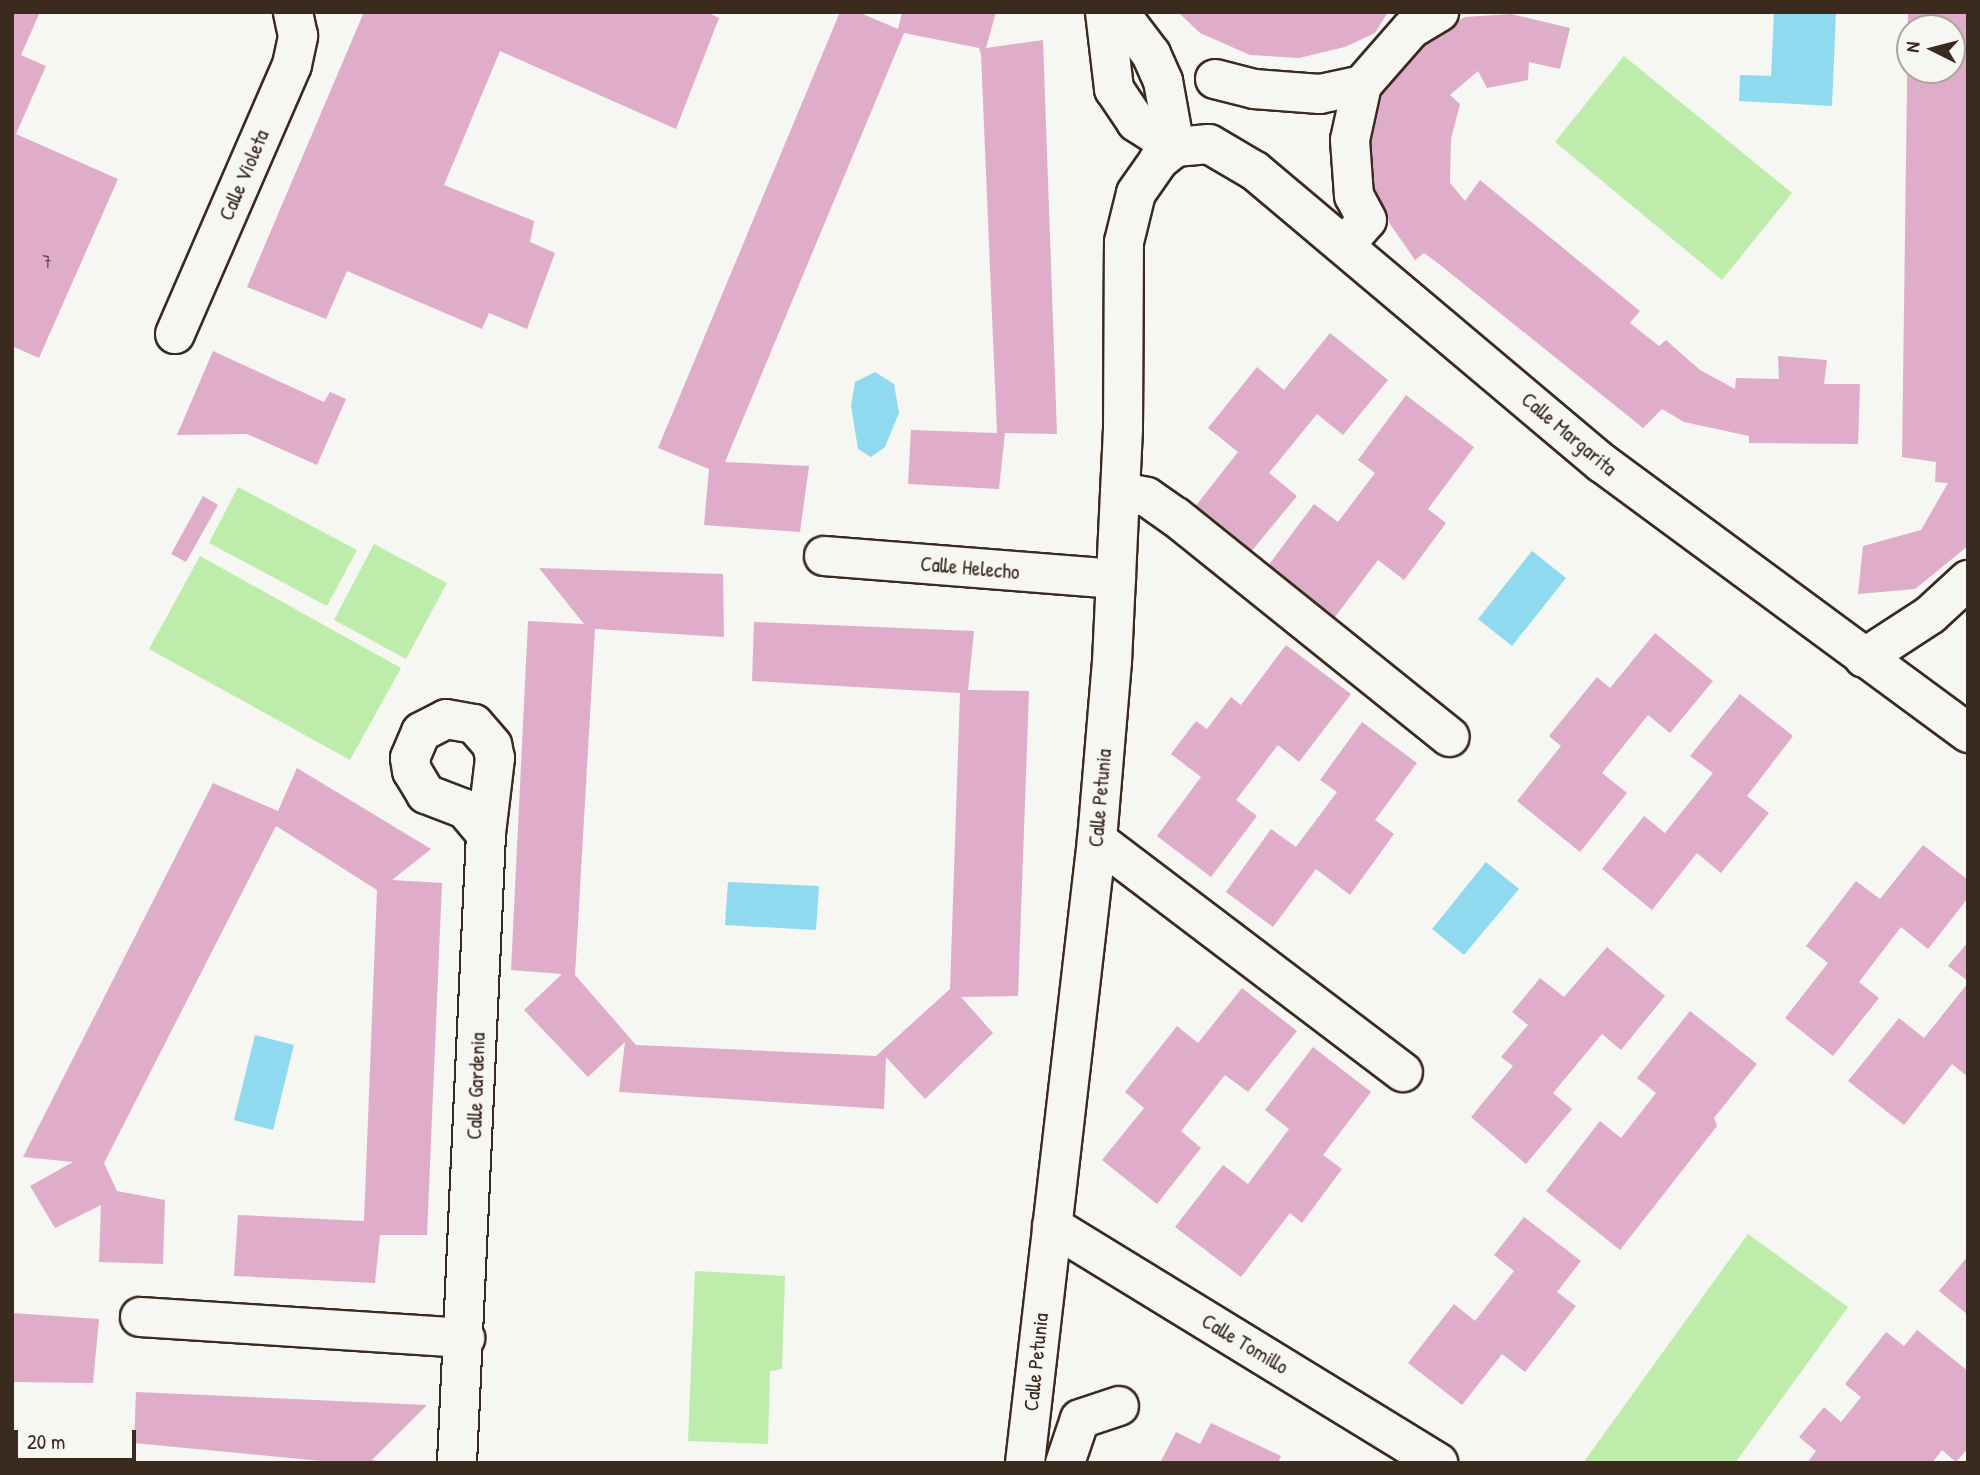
<!DOCTYPE html>
<style>
body{margin:0}
#map{position:relative;width:1980px;height:1475px;overflow:hidden;background:#f6f6f2;font-family:"Patrick Hand",sans-serif}
div>[style]{position:absolute}
.green>*{inset:0;background:#beecab}
.water>*{inset:0;background:#8fdaef}
.building>*{inset:0;background:#dfadca}
.roads{filter:drop-shadow(2px 0 #3b2a1e) drop-shadow(-2px 0 #3b2a1e) drop-shadow(0 2px #3b2a1e) drop-shadow(0 -2px #3b2a1e)}
.minor>*{height:38px;margin:-19px;padding:0 19px;transform-origin:19px;border-radius:19px;background:#f6f6f2}
span{translate:-50% -50%;white-space:nowrap;text-align:center;line-height:1.15;-webkit-text-stroke:5px #f6f6f2;paint-order:stroke}
.number-label{font-size:18px;color:#644b49}
.number-label span{-webkit-text-stroke-width:0}
.street-label{font-size:21px;color:#3b2a1e}
.frame{position:absolute;inset:0;border:14px solid #3b2a1e;pointer-events:none}
.north{position:absolute;left:1896px;top:14px;width:70px;height:70px;box-sizing:border-box;background:#f6f6f2;border:2px solid #aba49d;border-radius:50%;rotate:276deg;font-size:19px;font-weight:700;line-height:28px;text-align:center;color:#3b2a1e}
.north::after{content:'';display:block;margin:auto;width:24px;height:32px;background:#3b2a1e;clip-path:polygon(50% 0,100% 100%,50% 72%,0 100%)}
.scale{position:absolute;left:14px;top:1430px;width:122px;height:32px;box-sizing:border-box;border:4px solid #3b2a1e;border-top:0;padding-left:9px;font-size:21px;line-height:24px;white-space:nowrap;color:#3b2a1e;-webkit-text-stroke:5px #f6f6f2;paint-order:stroke}
</style>
<div id="map">
<div class="green">
<i style="clip-path:polygon(1624px 56px,1792px 193px,1722px 280px,1555px 142px)"></i>
<i style="clip-path:polygon(238px 487px,357px 550px,327px 606px,209px 543px)"></i>
<i style="clip-path:polygon(374px 544px,447px 583px,406px 659px,334px 620px)"></i>
<i style="clip-path:polygon(200px 556px,401px 668px,350px 760px,149px 649px)"></i>
<i style="clip-path:polygon(1748px 1234px,1848px 1307px,1735px 1463px,1583px 1463px)"></i>
<i style="clip-path:polygon(695px 1271px,785px 1276px,782px 1369px,770px 1371px,768px 1444px,688px 1441px)"></i>
</div>
<div class="water">
<i style="clip-path:polygon(1774px 12px,1836px 12px,1832px 106px,1739px 101px,1740px 75px,1771px 76px)"></i>
<i style="clip-path:polygon(875px 372px,894px 384px,899px 413px,885px 447px,871px 457px,858px 449px,851px 406px,855px 382px)"></i>
<i style="clip-path:polygon(1532px 551px,1566px 578px,1512px 646px,1478px 619px)"></i>
<i style="clip-path:polygon(1486px 862px,1519px 889px,1464px 955px,1432px 929px)"></i>
<i style="clip-path:polygon(728px 882px,819px 886px,816px 930px,725px 925px)"></i>
<i style="clip-path:polygon(255px 1035px,294px 1045px,273px 1130px,234px 1120px)"></i>
</div>
<div class="building">
<i style="clip-path:polygon(12px 12px,40px 12px,21px 55px,46px 66px,16px 134px,118px 179px,39px 358px,12px 346px)"></i>
<i style="clip-path:polygon(364px 12px,707px 12px,719px 18px,676px 129px,500px 51px,444px 185px,534px 221px,530px 242px,555px 253px,527px 329px,489px 313px,482px 329px,347px 271px,326px 319px,247px 287px)"></i>
<i style="clip-path:polygon(840px 12px,858px 12px,898px 29px,902px 12px,996px 12px,986px 48px,1043px 40px,1057px 434px,1005px 433px,999px 489px,908px 484px,911px 430px,997px 433px,981px 55px,979px 48px,904px 33px,725px 462px,809px 466px,800px 532px,704px 525px,709px 469px,658px 448px)"></i>
<i style="clip-path:polygon(1178px 12px,1388px 12px,1375px 33px,1345px 47px,1299px 58px,1250px 55px,1200px 33px)"></i>
<i style="clip-path:polygon(evenodd,1908px 12px,1968px 12px,1968px 546px,1915px 589px,1858px 594px,1863px 546px,1921px 530px,1948px 483px,1935px 482px,1936px 462px,1902px 457px,1908px 12px,1910px 28px,1952px 28px,1952px 70px,1910px 70px,1910px 28px)"></i>
<i style="clip-path:polygon(1511px 14px,1570px 28px,1560px 69px,1529px 62px,1528px 80px,1487px 88px,1478px 71px,1450px 95px,1460px 104px,1451px 139px,1450px 183px,1465px 201px,1480px 180px,1640px 311px,1630px 323px,1659px 346px,1666px 340px,1700px 370px,1735px 389px,1736px 378px,1779px 379px,1778px 356px,1827px 360px,1824px 384px,1860px 384px,1858px 444px,1749px 443px,1749px 436px,1684px 422px,1662px 409px,1643px 428px,1439px 264px,1424px 253px,1415px 260px,1390px 224px,1370px 176px,1370px 123px,1390px 72px,1429px 36px,1465px 17px)"></i>
<i style="clip-path:polygon(1330px 333px,1388px 380px,1343px 435px,1317px 414px,1269px 473px,1297px 496px,1250px 553px,1194px 508px,1238px 452px,1208px 428px,1257px 367px,1284px 390px)"></i>
<i style="clip-path:polygon(213px 351px,324px 402px,330px 392px,346px 399px,317px 465px,247px 434px,177px 435px)"></i>
<i style="clip-path:polygon(1406px 395px,1474px 447px,1428px 509px,1446px 523px,1404px 580px,1378px 560px,1332px 621px,1265px 570px,1314px 504px,1338px 522px,1375px 473px,1358px 460px)"></i>
<i style="clip-path:polygon(203px 496px,218px 505px,186px 562px,171px 554px)"></i>
<i style="clip-path:polygon(539px 568px,723px 574px,724px 637px,595px 629px,575px 975px,636px 1045px,876px 1056px,950px 989px,960px 693px,752px 681px,754px 622px,974px 631px,968px 690px,1029px 691px,1018px 996px,961px 997px,993px 1033px,925px 1099px,886px 1057px,884px 1109px,619px 1092px,625px 1042px,588px 1077px,524px 1010px,562px 974px,511px 970px,528px 621px,584px 624px)"></i>
<i style="clip-path:polygon(1655px 633px,1713px 681px,1670px 733px,1648px 715px,1602px 773px,1627px 793px,1580px 852px,1517px 801px,1561px 746px,1549px 736px,1597px 677px,1610px 688px)"></i>
<i style="clip-path:polygon(1286px 645px,1351px 694px,1299px 762px,1278px 745px,1236px 800px,1257px 816px,1211px 877px,1157px 836px,1201px 777px,1171px 754px,1196px 721px,1207px 729px,1231px 697px,1241px 705px)"></i>
<i style="clip-path:polygon(1740px 694px,1793px 736px,1747px 796px,1769px 813px,1721px 873px,1697px 853px,1652px 910px,1602px 869px,1644px 816px,1665px 833px,1713px 773px,1690px 756px)"></i>
<i style="clip-path:polygon(1362px 722px,1417px 763px,1375px 820px,1394px 834px,1350px 895px,1316px 869px,1273px 927px,1226px 892px,1271px 829px,1296px 847px,1337px 792px,1320px 780px)"></i>
<i style="clip-path:polygon(297px 768px,431px 849px,392px 880px,442px 883px,427px 1235px,380px 1235px,375px 1283px,234px 1276px,238px 1215px,364px 1221px,377px 890px,276px 826px,104px 1163px,117px 1191px,165px 1200px,163px 1264px,99px 1262px,101px 1205px,55px 1228px,30px 1186px,73px 1162px,23px 1157px,213px 783px,278px 811px)"></i>
<i style="clip-path:polygon(1923px 845px,1968px 880px,1968px 898px,1928px 949px,1901px 927px,1859px 982px,1879px 998px,1833px 1056px,1785px 1018px,1828px 963px,1806px 946px,1856px 881px,1880px 899px)"></i>
<i style="clip-path:polygon(1968px 942px,1968px 981px,1948px 966px)"></i>
<i style="clip-path:polygon(1607px 947px,1665px 996px,1621px 1050px,1602px 1034px,1553px 1093px,1572px 1109px,1526px 1164px,1471px 1117px,1513px 1066px,1501px 1057px,1528px 1025px,1512px 1012px,1540px 978px,1564px 997px)"></i>
<i style="clip-path:polygon(1968px 983px,1968px 1077px,1952px 1064px,1904px 1125px,1848px 1081px,1899px 1018px,1924px 1038px)"></i>
<i style="clip-path:polygon(1242px 988px,1297px 1031px,1248px 1092px,1225px 1075px,1181px 1131px,1201px 1148px,1157px 1204px,1102px 1160px,1144px 1108px,1125px 1092px,1177px 1026px,1198px 1043px)"></i>
<i style="clip-path:polygon(1690px 1011px,1757px 1064px,1714px 1118px,1717px 1126px,1620px 1250px,1546px 1191px,1600px 1121px,1621px 1138px,1656px 1093px,1637px 1078px)"></i>
<i style="clip-path:polygon(1313px 1047px,1371px 1092px,1323px 1155px,1342px 1169px,1302px 1223px,1290px 1213px,1241px 1277px,1175px 1227px,1223px 1165px,1248px 1184px,1289px 1129px,1265px 1110px)"></i>
<i style="clip-path:polygon(1524px 1217px,1581px 1261px,1557px 1292px,1576px 1306px,1525px 1372px,1502px 1354px,1462px 1405px,1408px 1363px,1454px 1304px,1475px 1321px,1514px 1271px,1494px 1255px)"></i>
<i style="clip-path:polygon(1968px 1256px,1968px 1315px,1939px 1291px)"></i>
<i style="clip-path:polygon(12px 1313px,99px 1319px,93px 1383px,12px 1382px)"></i>
<i style="clip-path:polygon(1917px 1330px,1968px 1371px,1968px 1448px,1956px 1462px,1942px 1450px,1932px 1463px,1807px 1463px,1816px 1451px,1799px 1437px,1824px 1407px,1841px 1422px,1861px 1397px,1845px 1384px,1886px 1332px,1904px 1346px)"></i>
<i style="clip-path:polygon(136px 1392px,427px 1405px,372px 1460px,387px 1463px,342px 1463px,134px 1443px)"></i>
<i style="clip-path:polygon(1211px 1423px,1281px 1456px,1278px 1463px,1160px 1463px,1176px 1432px,1200px 1444px)"></i>
</div>
<div class="roads">
<div class="minor">
<i style="left:1105px;top:12px;width:78px;rotate:83.3deg"></i>
<i style="left:1114px;top:89px;width:40px;rotate:56deg"></i>
<i style="left:1136px;top:122px;width:46px;rotate:32.7deg"></i>
<i style="left:1119px;top:12px;width:53px;rotate:52.7deg"></i>
<i style="left:1151px;top:54px;width:30px;rotate:66deg"></i>
<i style="left:1163px;top:81px;width:67px;rotate:79.7deg"></i>
<i style="left:1215px;top:79px;width:40px;rotate:14.4deg"></i>
<i style="left:1254px;top:89px;width:66px;rotate:4.3deg"></i>
<i style="left:1320px;top:94px;width:43px;rotate:-12.1deg"></i>
<i style="left:1345px;top:245px;width:33px;rotate:-49deg"></i>
<i style="left:1367px;top:220px;width:27px;rotate:-118deg"></i>
<i style="left:1354px;top:196px;width:56px;rotate:-94.1deg"></i>
<i style="left:1350px;top:140px;width:56px;rotate:-77.7deg"></i>
<i style="left:1362px;top:85px;width:74px;rotate:-48.8deg"></i>
<i style="left:1411px;top:29px;width:33px;rotate:-31deg"></i>
<i style="left:175px;top:334px;width:293px;rotate:-66.5deg"></i>
<i style="left:292px;top:65px;width:30px;rotate:-78deg"></i>
<i style="left:298px;top:36px;width:25px;rotate:-102deg"></i>
<i style="left:1120px;top:492px;width:27px;rotate:10deg"></i>
<i style="left:1147px;top:497px;width:35px;rotate:35deg"></i>
<i style="left:1176px;top:517px;width:351px;rotate:38.8deg"></i>
<i style="left:824px;top:556px;width:293px;rotate:4.5deg"></i>
<i style="left:1864px;top:658px;width:79px;rotate:-33.1deg"></i>
<i style="left:1930px;top:615px;width:52px;rotate:-42.6deg"></i>
<i style="left:446px;top:719px;width:28px;rotate:10deg"></i>
<i style="left:474px;top:724px;width:28px;rotate:49deg"></i>
<i style="left:492px;top:745px;width:13px;rotate:77deg"></i>
<i style="left:495px;top:758px;width:77px;rotate:96.8deg"></i>
<i style="left:486px;top:834px;width:33px;rotate:-130deg"></i>
<i style="left:465px;top:809px;width:42px;rotate:-159deg"></i>
<i style="left:426px;top:794px;width:27px;rotate:-121deg"></i>
<i style="left:412px;top:771px;width:13px;rotate:-99deg"></i>
<i style="left:410px;top:758px;width:28px;rotate:-67deg"></i>
<i style="left:421px;top:732px;width:28px;rotate:-27deg"></i>
<i style="left:1097px;top:840px;width:384px;rotate:37.2deg"></i>
<i style="left:1052px;top:1226px;width:453px;rotate:31.5deg"></i>
<i style="left:140px;top:1317px;width:326px;rotate:3.7deg"></i>
<i style="left:457px;top:1463px;width:630px;rotate:-87.36deg"></i>
<i style="left:1025px;top:1463px;width:627px;rotate:-83.41deg"></i>
<i style="left:1097px;top:840px;width:179px;rotate:-85.2deg"></i>
<i style="left:1112px;top:662px;width:233px;rotate:-87.3deg"></i>
<i style="left:1123px;top:429px;width:187px;rotate:-89.7deg"></i>
<i style="left:1124px;top:242px;width:50px;rotate:-76.2deg"></i>
<i style="left:1136px;top:193px;width:39px;rotate:-55deg"></i>
<i style="left:1158px;top:161px;width:22px;rotate:-39deg"></i>
<i style="left:1175px;top:147px;width:34px;rotate:-5deg"></i>
<i style="left:1209px;top:144px;width:53px;rotate:30.4deg"></i>
<i style="left:1255px;top:171px;width:454px;rotate:40.1deg"></i>
<i style="left:1602px;top:463px;width:455px;rotate:36.4deg"></i>
<i style="left:1065px;top:1463px;width:46px;rotate:-71.2deg"></i>
<i style="left:1080px;top:1419px;width:41px;rotate:-18.4deg"></i>
</div>
</div>
<div class="number-label">
<span style="left:47px;top:262px">7</span>
</div>
<div class="street-label">
<span style="left:244px;top:175px;rotate:-67deg">Calle Violeta</span>
<span style="left:1569px;top:434px;rotate:40deg">Calle Margarita</span>
<span style="left:970px;top:568px;rotate:5deg">Calle Helecho</span>
<span style="left:1100px;top:798px;rotate:-85deg">Calle Petunia</span>
<span style="left:476px;top:1086px;rotate:-88deg">Calle Gardenia</span>
<span style="left:1245px;top:1344px;rotate:31deg">Calle Tomillo</span>
<span style="left:1036px;top:1362px;rotate:-84deg">Calle Petunia</span>
</div>
<div class="frame"></div>
<div class="north">N</div>
<div class="scale">20 m</div>
</div>
